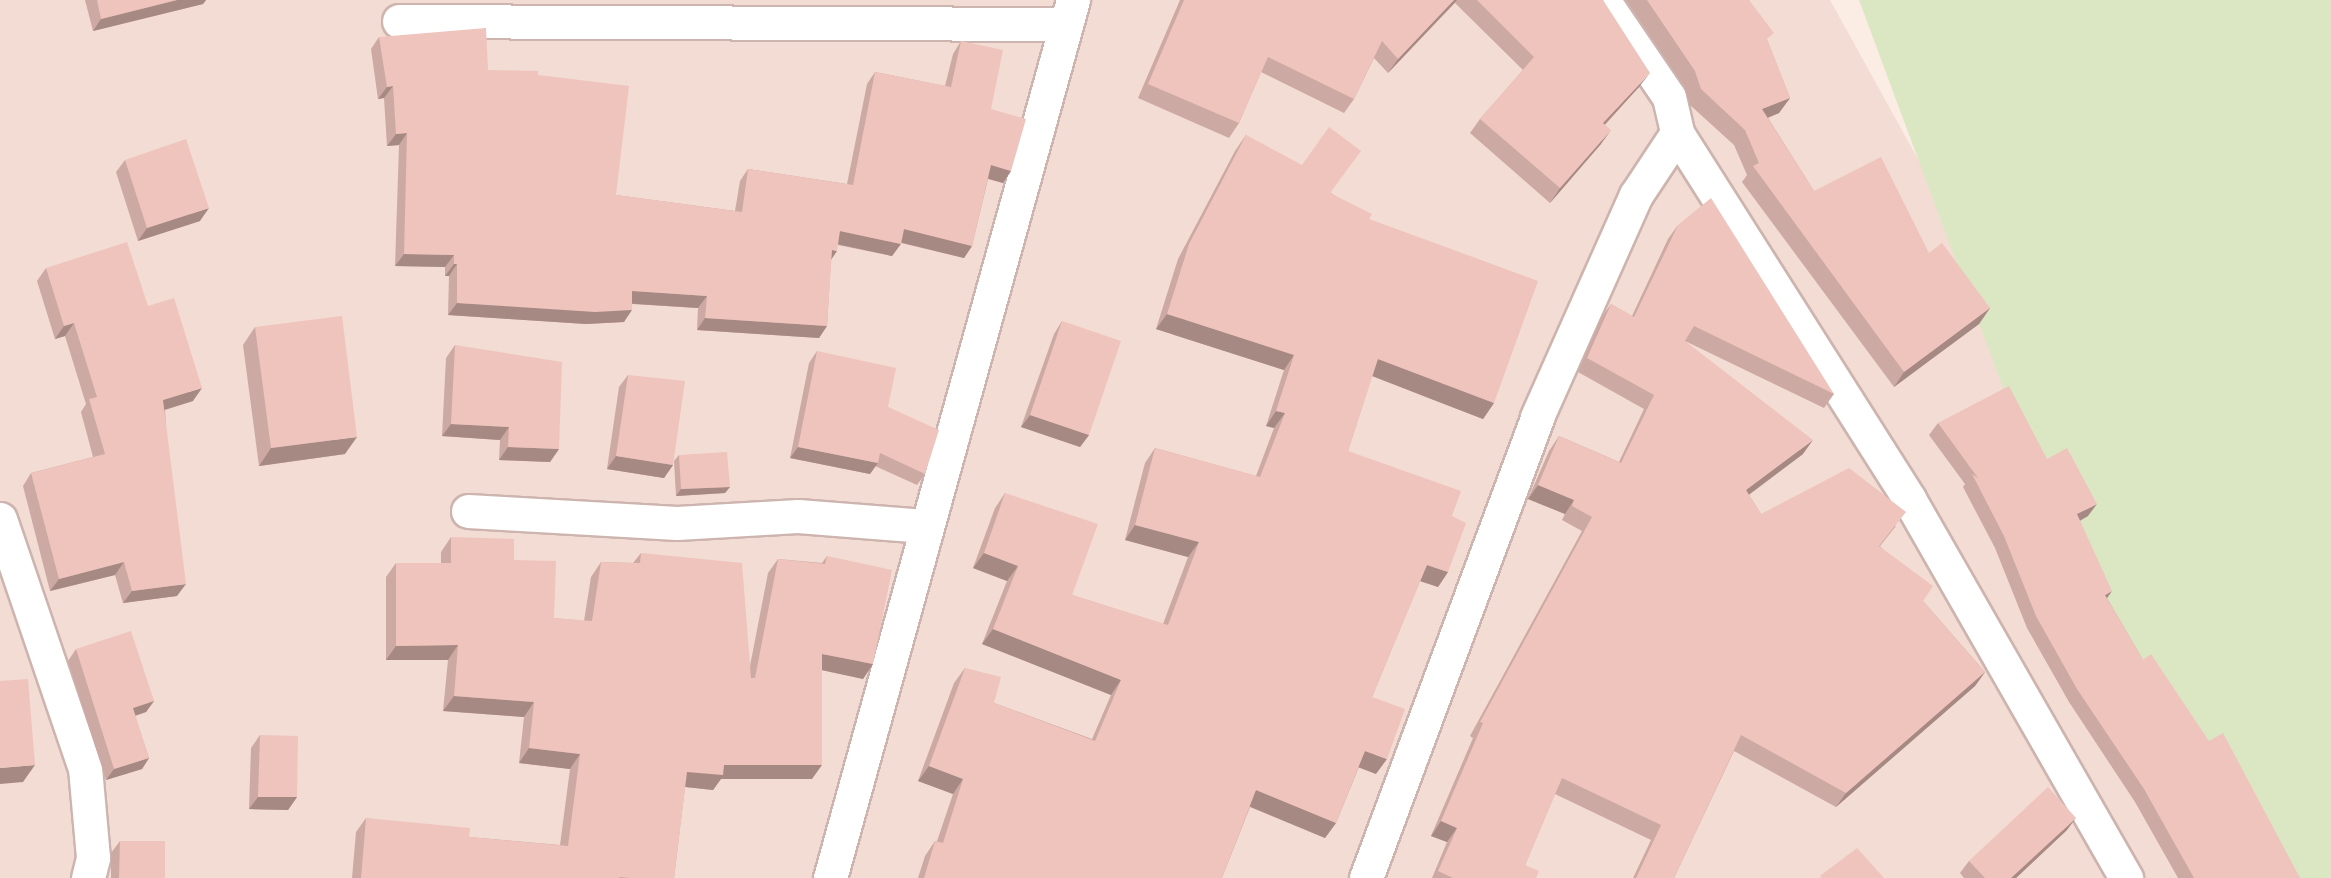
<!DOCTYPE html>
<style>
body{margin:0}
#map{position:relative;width:2331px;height:878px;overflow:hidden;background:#fbece4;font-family:Ubuntu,sans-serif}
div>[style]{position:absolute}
.residential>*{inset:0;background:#f2dcd3}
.green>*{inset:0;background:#dbe7c3}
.roads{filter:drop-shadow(2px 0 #cdb4ae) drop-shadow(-2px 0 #cdb4ae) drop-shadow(0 2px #cdb4ae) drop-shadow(0 -2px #cdb4ae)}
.minor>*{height:33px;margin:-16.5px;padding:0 16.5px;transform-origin:16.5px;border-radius:16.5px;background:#fff}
.wall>*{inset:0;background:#cda9a3}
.shaded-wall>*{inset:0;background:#a78984}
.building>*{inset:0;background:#eec4bd}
span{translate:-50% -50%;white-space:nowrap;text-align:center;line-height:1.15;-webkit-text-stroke:5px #fef0e9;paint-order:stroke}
</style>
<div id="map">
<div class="residential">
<i style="clip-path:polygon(0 0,1830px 0,2315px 878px,0 878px)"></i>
</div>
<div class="green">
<i style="clip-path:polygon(1859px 0,2331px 0,2331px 878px,2185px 878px)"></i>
</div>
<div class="roads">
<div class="minor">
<i style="left:1603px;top:0;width:117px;rotate:55.8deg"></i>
<i style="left:1669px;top:97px;width:37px;rotate:77deg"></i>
<i style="left:1677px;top:133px;width:433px;rotate:57.6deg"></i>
<i style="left:1909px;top:499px;width:437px;rotate:60.2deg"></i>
<i style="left:399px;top:21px;width:666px;rotate:0.26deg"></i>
<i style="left:468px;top:511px;width:209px;rotate:3.3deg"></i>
<i style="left:677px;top:523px;width:121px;rotate:-3.3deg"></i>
<i style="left:798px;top:516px;width:127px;rotate:4.5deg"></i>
<i style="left:0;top:519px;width:263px;rotate:71.2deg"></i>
<i style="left:85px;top:768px;width:90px;rotate:84.9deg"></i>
<i style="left:93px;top:858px;width:21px;rotate:104deg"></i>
<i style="left:830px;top:878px;width:911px;rotate:-74.53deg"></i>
<i style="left:1366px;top:878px;width:492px;rotate:-69.6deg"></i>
<i style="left:1537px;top:417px;width:243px;rotate:-66deg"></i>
<i style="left:1636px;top:195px;width:74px;rotate:-56.5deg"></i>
</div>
</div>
<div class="wall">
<i style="clip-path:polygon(85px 0,206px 0,203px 4px,93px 31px)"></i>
<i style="clip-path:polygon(1180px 0,1603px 0,1639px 87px,1605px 125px,1601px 144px,1550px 203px,1470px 133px,1480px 119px,1523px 70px,1455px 3px,1388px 73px,1374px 58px,1354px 99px,1344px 113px,1261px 72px,1239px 123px,1229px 138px,1138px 98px)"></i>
<i style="clip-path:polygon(1626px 0,1749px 0,1768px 42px,1790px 98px,1779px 113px,1768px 118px,1814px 191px,1929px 253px,1990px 308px,1979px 324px,1894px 387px,1742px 182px,1747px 175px,1734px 145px,1690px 105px,1684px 86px)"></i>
<i style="clip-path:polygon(379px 37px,488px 70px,538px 75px,616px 195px,735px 211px,740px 181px,748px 169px,847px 184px,867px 84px,875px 72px,945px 86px,953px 54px,961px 41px,991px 109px,1011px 171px,1003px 183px,988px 179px,972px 246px,964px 258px,901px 243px,892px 256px,838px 245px,831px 259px,827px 326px,819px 338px,697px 330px,698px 308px,632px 304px,624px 322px,586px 324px,448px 315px,449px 276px,445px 276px,445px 267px,395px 266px,399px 145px,387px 146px,384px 98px,378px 99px,371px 49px)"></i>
<i style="clip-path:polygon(1246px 135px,1369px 219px,1494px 403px,1483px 419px,1372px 376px,1348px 451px,1452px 516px,1448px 572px,1438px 587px,1420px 581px,1372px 697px,1376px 774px,1359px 767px,1336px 823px,1325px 838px,1250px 807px,1222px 878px,918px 878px,925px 856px,935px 841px,937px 841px,953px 794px,918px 781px,954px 683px,965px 668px,994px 703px,1092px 739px,1111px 695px,982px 644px,1007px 581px,973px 568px,995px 508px,1005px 493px,1072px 595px,1163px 624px,1188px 557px,1125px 540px,1145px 463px,1155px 448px,1256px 476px,1274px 428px,1266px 426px,1284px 370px,1156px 329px,1178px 259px,1235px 151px)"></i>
<i style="clip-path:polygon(125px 160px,200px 221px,138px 241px,116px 172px)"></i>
<i style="clip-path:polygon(1678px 225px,1834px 394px,1824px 408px,1685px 341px,1803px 454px,1749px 495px,1761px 514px,1896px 526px,1880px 546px,1923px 601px,1985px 672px,1975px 686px,1836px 807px,1734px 751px,1674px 878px,1633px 878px,1651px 840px,1555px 794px,1525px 865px,1536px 878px,1432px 878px,1447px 842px,1431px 836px,1473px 738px,1470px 736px,1582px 531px,1562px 520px,1565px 514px,1528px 499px,1549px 451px,1559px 436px,1619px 462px,1644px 409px,1578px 372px,1601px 318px,1611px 304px,1632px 316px,1668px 239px)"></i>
<i style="clip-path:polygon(46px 268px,148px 306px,193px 401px,165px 410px,177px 596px,123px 603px,115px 575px,50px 591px,23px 486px,31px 473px,93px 457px,81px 412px,86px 404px,65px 336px,55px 339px,37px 281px)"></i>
<i style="clip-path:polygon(1062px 321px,1089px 435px,1080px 447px,1021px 427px,1054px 334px)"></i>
<i style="clip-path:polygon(255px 327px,345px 454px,259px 466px,243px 345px)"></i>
<i style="clip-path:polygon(455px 345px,559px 449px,550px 462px,499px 460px,500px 440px,442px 436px,446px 358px)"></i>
<i style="clip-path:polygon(817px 351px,888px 407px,925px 474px,917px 485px,875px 466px,870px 474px,790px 458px,809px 363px)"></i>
<i style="clip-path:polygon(628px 375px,673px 465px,664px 478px,607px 469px,619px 387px)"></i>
<i style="clip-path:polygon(1938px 423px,2047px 459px,2088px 516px,2080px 521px,2107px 598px,2143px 660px,2300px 878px,2178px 878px,2135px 802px,2069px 702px,2027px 628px,1995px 548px,1963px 487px,1965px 484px,1929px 435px)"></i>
<i style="clip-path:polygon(679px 455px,730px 487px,725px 493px,676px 496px,674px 461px)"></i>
<i style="clip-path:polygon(451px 537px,514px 560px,554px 618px,584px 621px,591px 577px,601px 562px,633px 563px,641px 553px,750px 666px,768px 573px,778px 559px,822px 563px,827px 556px,873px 664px,863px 679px,822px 670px,812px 779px,721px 779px,713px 790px,685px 787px,674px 878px,352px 878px,356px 832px,366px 818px,469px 837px,560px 845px,570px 769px,519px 763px,524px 717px,443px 711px,448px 660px,386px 660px,386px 577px,396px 563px,441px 563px,441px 552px)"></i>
<i style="clip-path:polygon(76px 649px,154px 701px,146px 712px,135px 716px,149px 758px,142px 769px,106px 780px,68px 661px)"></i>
<i style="clip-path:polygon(260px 735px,297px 797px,288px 810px,249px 809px,251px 748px)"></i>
<i style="clip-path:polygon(2067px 830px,2016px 878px,1964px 878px,1960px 873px,1969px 861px)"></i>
<i style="clip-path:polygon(120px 841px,165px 878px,111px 878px,111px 853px)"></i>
</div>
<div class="shaded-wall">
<i style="clip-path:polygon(177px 0,206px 0,203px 4px,93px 31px,101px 19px)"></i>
<i style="clip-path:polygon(1454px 0,1457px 0,1388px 73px,1398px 59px)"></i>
<i style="clip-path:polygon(1650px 73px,1639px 87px,1593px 137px,1603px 123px)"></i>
<i style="clip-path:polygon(393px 86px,384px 98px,378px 99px,387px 87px)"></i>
<i style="clip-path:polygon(1790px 98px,1779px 113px,1752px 124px,1762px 109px)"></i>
<i style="clip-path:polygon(1611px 130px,1601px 144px,1550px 203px,1560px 188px)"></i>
<i style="clip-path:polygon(407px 133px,399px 145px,387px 146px,396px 134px)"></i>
<i style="clip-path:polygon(991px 165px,1011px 171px,1003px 183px,982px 177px)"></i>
<i style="clip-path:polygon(209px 208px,200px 221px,138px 241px,147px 228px)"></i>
<i style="clip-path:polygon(904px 229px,972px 246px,964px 258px,895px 241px)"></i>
<i style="clip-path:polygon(840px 231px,901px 244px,892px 256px,832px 243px)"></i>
<i style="clip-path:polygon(832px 250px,837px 251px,829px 263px)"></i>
<i style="clip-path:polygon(404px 254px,454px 255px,445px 267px,395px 266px)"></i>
<i style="clip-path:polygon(454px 264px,457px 264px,449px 276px,445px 276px)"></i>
<i style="clip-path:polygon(632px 291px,707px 296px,698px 308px,623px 303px)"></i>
<i style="clip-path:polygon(457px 303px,632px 310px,624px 322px,586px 324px,448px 315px)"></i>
<i style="clip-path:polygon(1990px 308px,1979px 324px,1894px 387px,1904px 372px)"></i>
<i style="clip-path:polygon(1167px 314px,1294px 355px,1284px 370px,1156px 329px)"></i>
<i style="clip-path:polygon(705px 318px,827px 326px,819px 338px,697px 330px)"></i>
<i style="clip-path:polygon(74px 323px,65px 336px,55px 339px,64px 326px)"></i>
<i style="clip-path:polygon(1378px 359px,1494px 403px,1483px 419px,1367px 374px)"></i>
<i style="clip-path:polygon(202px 388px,193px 401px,154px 413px,163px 400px)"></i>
<i style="clip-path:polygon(1276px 411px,1285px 413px,1274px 428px,1266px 426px)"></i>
<i style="clip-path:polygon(1030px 415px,1089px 435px,1080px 447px,1021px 427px)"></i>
<i style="clip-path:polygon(451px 424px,509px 427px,500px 440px,442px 436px)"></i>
<i style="clip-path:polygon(357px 437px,345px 454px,259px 466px,271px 448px)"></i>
<i style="clip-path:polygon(1813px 440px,1803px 454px,1736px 504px,1746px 490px)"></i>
<i style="clip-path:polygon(508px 447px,559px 449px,550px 462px,499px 460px)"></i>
<i style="clip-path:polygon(798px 447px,878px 463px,870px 474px,790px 458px)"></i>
<i style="clip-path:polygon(616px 456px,673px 465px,664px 478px,607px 469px)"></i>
<i style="clip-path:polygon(1538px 485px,1574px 500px,1565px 514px,1528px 499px)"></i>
<i style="clip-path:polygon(730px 487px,725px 493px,676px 496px,681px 489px)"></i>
<i style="clip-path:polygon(2097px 504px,2088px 516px,2068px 527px,2077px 514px)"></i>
<i style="clip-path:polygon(1135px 525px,1199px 542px,1188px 557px,1125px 540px)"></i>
<i style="clip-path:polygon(984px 553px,1018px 566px,1007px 581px,973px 568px)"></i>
<i style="clip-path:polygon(124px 562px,115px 575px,50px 591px,59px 579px)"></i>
<i style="clip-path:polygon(1427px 565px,1448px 572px,1438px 587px,1417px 580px)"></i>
<i style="clip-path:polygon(186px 584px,177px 596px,123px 603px,132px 591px)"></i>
<i style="clip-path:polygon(2112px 591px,2103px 604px,2105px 595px)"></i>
<i style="clip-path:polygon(993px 629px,1121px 680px,1111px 695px,982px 644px)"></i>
<i style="clip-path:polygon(458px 645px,448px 660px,386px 660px,396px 646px)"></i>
<i style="clip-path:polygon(822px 654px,873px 664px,863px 679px,812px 668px)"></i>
<i style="clip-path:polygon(1985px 672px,1975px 686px,1836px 807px,1846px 793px)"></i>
<i style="clip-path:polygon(454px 696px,534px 702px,524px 717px,443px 711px)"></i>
<i style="clip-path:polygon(154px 701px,146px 712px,125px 719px,133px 708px)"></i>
<i style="clip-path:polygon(529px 748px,580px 754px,570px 769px,519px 763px)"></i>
<i style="clip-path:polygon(1365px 751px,1387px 759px,1376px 774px,1355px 766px)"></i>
<i style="clip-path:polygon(149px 758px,142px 769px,106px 780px,114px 769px)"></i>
<i style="clip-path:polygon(35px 765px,23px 782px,0 784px,0 768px)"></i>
<i style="clip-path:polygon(724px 765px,822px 765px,812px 779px,721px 779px,713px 790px,677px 786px,687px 772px)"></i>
<i style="clip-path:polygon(929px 766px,963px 779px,953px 794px,918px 781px)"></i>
<i style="clip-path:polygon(1256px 790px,1336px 823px,1325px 838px,1246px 805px)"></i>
<i style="clip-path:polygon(258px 797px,297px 797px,288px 810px,249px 809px)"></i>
<i style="clip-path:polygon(2076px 818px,2067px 830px,2016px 878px,2011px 878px)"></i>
<i style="clip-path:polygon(1441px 821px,1457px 828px,1447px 842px,1431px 836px)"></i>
</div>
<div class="building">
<i style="clip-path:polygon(97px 0,177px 0,101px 19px)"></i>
<i style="clip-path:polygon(1184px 0,1454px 0,1398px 59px,1382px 41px,1354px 99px,1268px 57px,1239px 123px,1148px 84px)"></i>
<i style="clip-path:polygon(1477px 0,1603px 0,1650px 73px,1603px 123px,1611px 130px,1560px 188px,1480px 119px,1534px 57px)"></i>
<i style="clip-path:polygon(1647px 0,1749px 0,1774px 33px,1767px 39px,1790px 98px,1762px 109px,1814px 191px,1881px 157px,1929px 253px,1942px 243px,1990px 308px,1904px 372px,1753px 166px,1759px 163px,1745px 130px,1701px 89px,1695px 71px)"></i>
<i style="clip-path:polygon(486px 28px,488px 70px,538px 71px,538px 75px,629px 86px,616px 195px,742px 212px,748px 169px,853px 185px,875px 72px,951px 87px,961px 41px,1003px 50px,991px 109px,1026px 119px,1011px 171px,991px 165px,972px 246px,904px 229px,901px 244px,840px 231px,837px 251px,832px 250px,827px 326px,705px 318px,707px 296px,632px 291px,632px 310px,595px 312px,457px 303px,457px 264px,454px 264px,454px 255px,404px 254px,407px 133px,396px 134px,393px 86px,387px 87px,379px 37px)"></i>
<i style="clip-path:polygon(1329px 127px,1361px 151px,1330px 193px,1372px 214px,1369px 219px,1538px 281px,1494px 403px,1378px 359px,1348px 451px,1461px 491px,1452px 516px,1466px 523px,1448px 572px,1427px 565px,1372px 697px,1405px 709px,1387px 759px,1365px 751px,1336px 823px,1256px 790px,1222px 878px,924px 878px,935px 841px,943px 843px,963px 779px,929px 766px,965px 668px,1001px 677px,994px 703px,1095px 741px,1121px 680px,993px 629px,1018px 566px,984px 553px,1005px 493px,1098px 524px,1072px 595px,1168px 625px,1199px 542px,1135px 525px,1155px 448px,1260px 477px,1285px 413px,1276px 411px,1294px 355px,1167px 314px,1189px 244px,1246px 135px,1302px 165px)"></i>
<i style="clip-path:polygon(186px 139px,209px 208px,147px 228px,125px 160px)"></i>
<i style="clip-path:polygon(1711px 198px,1834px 394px,1694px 326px,1685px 341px,1813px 440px,1746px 490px,1761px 514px,1849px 468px,1906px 512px,1879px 546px,1933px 586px,1923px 601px,1985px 672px,1846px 793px,1741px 735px,1674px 878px,1636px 878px,1661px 825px,1562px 778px,1525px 865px,1539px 871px,1536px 878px,1453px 878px,1438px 871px,1457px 828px,1441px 821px,1483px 723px,1480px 722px,1592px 517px,1572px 506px,1574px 500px,1538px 485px,1559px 436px,1621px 463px,1654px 395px,1587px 358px,1611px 304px,1634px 317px,1678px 225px)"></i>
<i style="clip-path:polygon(127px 242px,148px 306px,174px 298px,202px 388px,163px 400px,186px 584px,132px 591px,124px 562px,59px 579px,31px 473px,105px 454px,89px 399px,97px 397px,74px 323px,64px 326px,46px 268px)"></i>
<i style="clip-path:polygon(342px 316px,357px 437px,271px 448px,255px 327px)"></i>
<i style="clip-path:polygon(1062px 321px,1121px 341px,1089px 435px,1030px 415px)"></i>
<i style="clip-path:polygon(455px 345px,562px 362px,559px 449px,508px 447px,509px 427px,451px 424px)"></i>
<i style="clip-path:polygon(817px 351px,896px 368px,888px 407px,939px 430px,925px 474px,880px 453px,878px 463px,798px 447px)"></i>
<i style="clip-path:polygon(628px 375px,685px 381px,673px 465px,616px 456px)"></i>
<i style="clip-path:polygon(2009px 386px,2047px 459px,2067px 448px,2097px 504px,2077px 514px,2112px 591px,2105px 595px,2143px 660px,2151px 654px,2209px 741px,2223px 733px,2300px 878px,2194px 878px,2144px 789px,2077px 689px,2036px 616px,2004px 536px,1972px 474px,1978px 478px,1938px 423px)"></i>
<i style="clip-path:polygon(727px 452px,730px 487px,681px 489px,679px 455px)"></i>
<i style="clip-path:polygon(451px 537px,514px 539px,514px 560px,556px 561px,554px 618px,592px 621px,601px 562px,640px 563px,641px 553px,742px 563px,751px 678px,755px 678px,778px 559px,825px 564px,827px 556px,892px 570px,873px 664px,822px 654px,822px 765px,724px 765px,723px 775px,687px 772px,674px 878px,629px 878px,620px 877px,619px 878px,361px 878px,366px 818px,470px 828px,469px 837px,568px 846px,580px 754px,529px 748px,534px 702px,454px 696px,458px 645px,396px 646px,396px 563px,451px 563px)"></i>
<i style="clip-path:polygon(131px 631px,154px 701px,133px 708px,149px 758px,114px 769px,76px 649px)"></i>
<i style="clip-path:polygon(28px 679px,35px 765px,0 768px,0 681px)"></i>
<i style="clip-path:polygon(260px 735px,298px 736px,297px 797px,258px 797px)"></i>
<i style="clip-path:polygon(2048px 787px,2076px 818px,2011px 878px,1985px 878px,1969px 861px)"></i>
<i style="clip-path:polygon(120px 841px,165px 841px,165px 878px,119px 878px)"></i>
<i style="clip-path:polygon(1857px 848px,1884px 878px,1822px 878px,1820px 876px)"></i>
</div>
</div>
